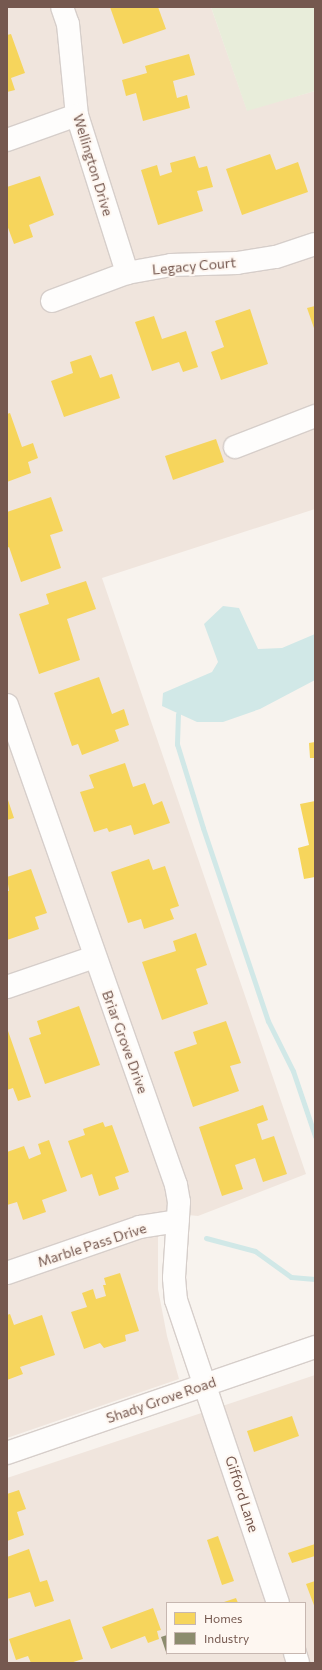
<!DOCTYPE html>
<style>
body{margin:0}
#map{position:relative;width:322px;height:1670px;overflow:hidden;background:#f8f3ee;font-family:Commissioner,sans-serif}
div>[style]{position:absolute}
.residential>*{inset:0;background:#f0e5dd}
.green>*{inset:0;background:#e8edda}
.water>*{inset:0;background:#d1e8e7}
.homes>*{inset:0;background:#f6d55c}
.industry>*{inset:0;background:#8c8c6e}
.stream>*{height:5px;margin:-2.5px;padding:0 2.5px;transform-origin:2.5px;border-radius:2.5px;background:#d1e8e7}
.roads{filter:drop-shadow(1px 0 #d6ceca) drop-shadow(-1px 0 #d6ceca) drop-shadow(0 1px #d6ceca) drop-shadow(0 -1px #d6ceca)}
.minor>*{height:22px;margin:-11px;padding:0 11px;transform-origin:11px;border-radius:11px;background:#fefdfc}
span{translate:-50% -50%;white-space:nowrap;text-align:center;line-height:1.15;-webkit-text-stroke:4px #fef7f1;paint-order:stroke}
.street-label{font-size:14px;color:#75584f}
.frame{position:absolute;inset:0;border:8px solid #75584f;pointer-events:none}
.legend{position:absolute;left:166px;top:1602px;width:140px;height:52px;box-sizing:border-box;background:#fef7f1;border:1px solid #c7b7b0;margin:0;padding:5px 7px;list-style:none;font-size:12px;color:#75584f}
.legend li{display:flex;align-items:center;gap:8px;height:20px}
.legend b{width:20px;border:1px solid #c7b7b0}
</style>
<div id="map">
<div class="residential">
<i style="clip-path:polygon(7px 7px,211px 7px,247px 110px,315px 91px,315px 509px,102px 578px,306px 1174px,198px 1216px,158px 1212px,158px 1289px,167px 1336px,179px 1379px,7px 1438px)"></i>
<i style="clip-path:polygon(evenodd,315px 1375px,315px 1663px,7px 1663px,7px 1478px,315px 1375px,167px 1603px,305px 1603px,305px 1653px,167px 1653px,167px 1603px)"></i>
</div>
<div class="green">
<i style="clip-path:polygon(211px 7px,315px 7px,315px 91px,247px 111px)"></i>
</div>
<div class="water">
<i style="clip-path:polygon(223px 606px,239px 608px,258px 649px,282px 648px,315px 634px,315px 680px,260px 709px,223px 722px,197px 722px,162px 706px,163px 693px,212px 672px,218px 662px,204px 624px)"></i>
</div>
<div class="homes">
<i style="clip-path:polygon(110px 7px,158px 7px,166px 29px,123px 44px)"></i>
<i style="clip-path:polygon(11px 34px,25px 73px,11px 78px,15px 90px,7px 92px,7px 35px)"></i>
<i style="clip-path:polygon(189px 54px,195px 75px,173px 81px,177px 98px,187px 95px,190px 108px,143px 121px,136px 93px,126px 96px,122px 80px,147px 73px,145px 66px)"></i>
<i style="clip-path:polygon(270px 154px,276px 170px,298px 162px,308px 192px,242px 215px,226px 169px)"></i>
<i style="clip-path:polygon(195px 156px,199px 168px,207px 166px,213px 187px,197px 191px,203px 211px,158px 225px,141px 170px,157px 165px,160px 176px,172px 172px,170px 163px)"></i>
<i style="clip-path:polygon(40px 176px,54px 215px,29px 225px,33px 237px,14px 244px,7px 225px,7px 187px)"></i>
<i style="clip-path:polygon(315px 306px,315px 331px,307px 308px)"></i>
<i style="clip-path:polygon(250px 309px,268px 364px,221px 380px,211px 352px,224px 347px,215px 321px)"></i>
<i style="clip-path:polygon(154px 316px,162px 339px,186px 331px,198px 367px,183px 372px,179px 362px,152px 371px,135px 322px)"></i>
<i style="clip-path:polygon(91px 355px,100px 378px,112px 374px,120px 398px,64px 417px,51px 381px,73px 373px,70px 362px)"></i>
<i style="clip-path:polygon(10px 413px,22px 447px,33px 443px,38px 458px,28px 462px,31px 473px,7px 482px,7px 414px)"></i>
<i style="clip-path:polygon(216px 439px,224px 462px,173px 480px,165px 456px)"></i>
<i style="clip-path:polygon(51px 497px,63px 531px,50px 535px,61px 568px,21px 582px,9px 547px,7px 548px,7px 512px)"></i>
<i style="clip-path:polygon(86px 581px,96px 609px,67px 619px,80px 660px,39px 674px,19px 614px,49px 604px,46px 594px)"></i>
<i style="clip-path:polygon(99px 677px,112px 714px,124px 709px,129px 725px,115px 730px,119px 741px,82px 755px,78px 744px,72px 746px,54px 693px)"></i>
<i style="clip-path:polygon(315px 742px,315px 758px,310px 758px,309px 743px)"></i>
<i style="clip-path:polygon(125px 763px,133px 787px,145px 783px,153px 805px,162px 801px,170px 823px,134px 835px,131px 825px,109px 832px,107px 828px,94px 832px,80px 792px,94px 788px,89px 775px)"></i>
<i style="clip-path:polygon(7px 797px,14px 818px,7px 820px)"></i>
<i style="clip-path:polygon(315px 801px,315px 877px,304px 879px,298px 848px,309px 845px,300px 804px)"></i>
<i style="clip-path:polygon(149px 859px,153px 870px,165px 866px,179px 906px,170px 909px,174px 919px,144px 929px,141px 919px,128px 923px,111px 872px)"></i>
<i style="clip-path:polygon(31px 869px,47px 913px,35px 917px,39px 929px,7px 940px,7px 891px,9px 891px,7px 877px)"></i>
<i style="clip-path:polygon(196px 933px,207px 965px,196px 969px,208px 1004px,162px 1020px,142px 962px,176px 951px,173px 941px)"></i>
<i style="clip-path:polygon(79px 1006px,100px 1065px,45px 1084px,29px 1038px,41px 1034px,37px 1021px)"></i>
<i style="clip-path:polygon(226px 1021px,241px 1063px,230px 1066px,239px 1091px,193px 1107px,174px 1052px,197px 1044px,193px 1032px)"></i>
<i style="clip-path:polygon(7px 1028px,31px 1097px,18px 1101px,13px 1088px,7px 1090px)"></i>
<i style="clip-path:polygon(263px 1105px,268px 1120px,257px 1124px,262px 1140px,274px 1136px,287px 1174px,263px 1182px,255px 1158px,235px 1165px,243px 1189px,222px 1196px,199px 1127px)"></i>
<i style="clip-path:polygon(103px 1122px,105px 1127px,112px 1125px,129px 1172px,115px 1177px,119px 1189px,99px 1196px,92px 1174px,81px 1178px,68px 1141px,85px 1135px,83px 1129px)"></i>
<i style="clip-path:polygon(49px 1140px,67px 1191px,42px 1200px,46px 1212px,23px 1220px,17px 1202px,7px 1205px,7px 1152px,24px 1146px,29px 1159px,41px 1154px,38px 1144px)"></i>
<i style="clip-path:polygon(120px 1273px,139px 1331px,125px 1335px,126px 1341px,104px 1348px,100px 1343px,84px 1349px,71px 1312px,87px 1307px,82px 1293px,93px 1289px,96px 1299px,106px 1296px,103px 1285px,106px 1285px,104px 1278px)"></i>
<i style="clip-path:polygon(10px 1314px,14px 1325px,42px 1315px,55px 1355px,20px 1367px,23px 1374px,7px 1380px,7px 1315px)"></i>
<i style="clip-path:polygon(292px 1416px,299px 1436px,254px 1452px,247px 1431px)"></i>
<i style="clip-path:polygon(19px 1490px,26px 1509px,17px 1512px,24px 1535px,7px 1541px,7px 1494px)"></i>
<i style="clip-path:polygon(218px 1536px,234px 1581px,222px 1585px,207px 1540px)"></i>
<i style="clip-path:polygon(315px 1544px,315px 1556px,292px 1563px,288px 1553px)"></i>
<i style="clip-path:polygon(29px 1549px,40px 1582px,47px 1580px,54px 1601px,35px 1607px,30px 1592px,7px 1599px,7px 1557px)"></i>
<i style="clip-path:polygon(315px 1581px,315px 1608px,306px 1584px)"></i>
<i style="clip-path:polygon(236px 1598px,238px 1603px,225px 1603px,224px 1602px)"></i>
<i style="clip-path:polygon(153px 1608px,161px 1630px,157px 1631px,159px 1639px,148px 1643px,145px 1636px,111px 1649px,102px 1627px)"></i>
<i style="clip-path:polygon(70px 1619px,83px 1659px,70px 1663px,31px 1663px,28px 1656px,16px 1660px,9px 1639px)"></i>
</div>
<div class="industry">
<i style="clip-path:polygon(167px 1635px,167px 1655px,161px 1637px)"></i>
</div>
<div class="stream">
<i style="left:178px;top:714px;width:30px;rotate:92deg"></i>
<i style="left:177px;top:744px;width:88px;rotate:72.8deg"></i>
<i style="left:203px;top:828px;width:204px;rotate:71.4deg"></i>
<i style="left:268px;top:1021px;width:56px;rotate:63.4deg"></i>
<i style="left:293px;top:1071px;width:69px;rotate:71.3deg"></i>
<i style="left:206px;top:1238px;width:51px;rotate:14.9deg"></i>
<i style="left:255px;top:1251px;width:44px;rotate:35.8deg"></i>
<i style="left:291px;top:1277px;width:24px;rotate:5deg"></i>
</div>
<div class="roads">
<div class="minor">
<i style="left:62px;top:7px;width:18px;rotate:71deg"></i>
<i style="left:68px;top:24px;width:91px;rotate:84.4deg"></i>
<i style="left:77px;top:115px;width:166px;rotate:72.4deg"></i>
<i style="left:7px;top:140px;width:74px;rotate:-19.7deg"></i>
<i style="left:52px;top:301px;width:80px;rotate:-20.5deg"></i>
<i style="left:127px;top:273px;width:45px;rotate:-10.3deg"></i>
<i style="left:171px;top:265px;width:66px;rotate:-1.7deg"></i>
<i style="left:237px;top:263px;width:39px;rotate:-9deg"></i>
<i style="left:276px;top:257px;width:41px;rotate:-18.4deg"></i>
<i style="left:235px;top:447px;width:86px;rotate:-21.2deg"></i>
<i style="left:7px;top:705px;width:509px;rotate:70.6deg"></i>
<i style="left:176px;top:1185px;width:17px;rotate:80deg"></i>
<i style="left:179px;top:1202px;width:76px;rotate:93.8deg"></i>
<i style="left:174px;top:1278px;width:22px;rotate:85deg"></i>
<i style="left:176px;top:1300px;width:320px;rotate:71.4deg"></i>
<i style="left:7px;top:987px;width:92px;rotate:-19deg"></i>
<i style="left:7px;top:1273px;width:141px;rotate:-19.1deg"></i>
<i style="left:140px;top:1227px;width:38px;rotate:-9deg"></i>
<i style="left:7px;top:1453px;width:326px;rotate:-19deg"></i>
<i style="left:295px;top:1653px;width:10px;rotate:73deg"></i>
</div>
</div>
<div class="street-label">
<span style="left:93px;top:165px;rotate:73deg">Wellington Drive</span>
<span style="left:194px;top:266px;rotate:-5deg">Legacy Court</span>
<span style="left:125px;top:1042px;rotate:70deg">Briar Grove Drive</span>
<span style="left:92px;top:1245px;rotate:-18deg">Marble Pass Drive</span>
<span style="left:161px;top:1400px;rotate:-19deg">Shady Grove Road</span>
<span style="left:242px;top:1494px;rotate:72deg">Gifford Lane</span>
</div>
<div class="frame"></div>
<ul class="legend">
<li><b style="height:11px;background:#f6d55c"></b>Homes</li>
<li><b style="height:11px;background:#8c8c6e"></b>Industry</li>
</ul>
</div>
